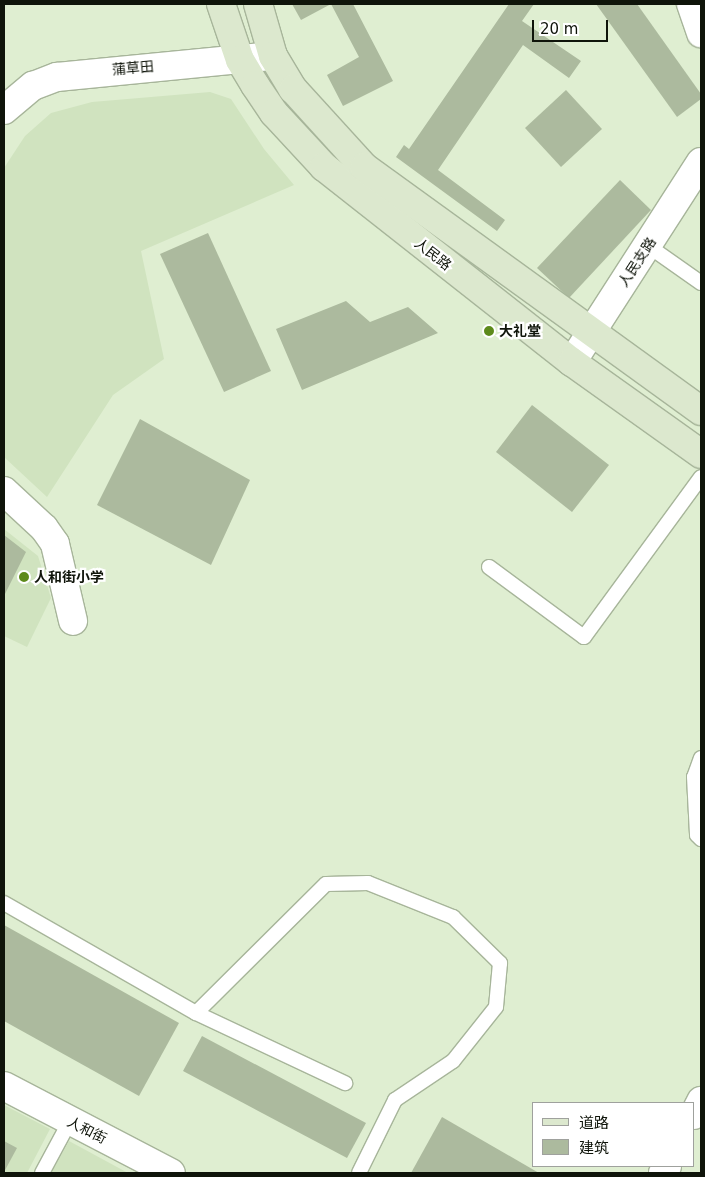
<!DOCTYPE html>
<meta charset="utf-8">
<style>
body{margin:0}
#map{position:relative;width:705px;height:1177px;overflow:hidden;background:#dfeed1;font-family:"DejaVu Sans","Noto Sans SC",sans-serif}
div>[style]{position:absolute}
.built>*{inset:0;background:#d0e3bf}
.building>*{inset:0;background:#acba9e}
.roads{filter:drop-shadow(1px 0 #a7b59a) drop-shadow(-1px 0 #a7b59a) drop-shadow(0 1px #a7b59a) drop-shadow(0 -1px #a7b59a)}
.lane>*{height:14px;margin:-7px;padding:0 7px;transform-origin:7px;border-radius:7px;background:#fff}
.street>*{height:28px;margin:-14px;padding:0 14px;transform-origin:14px;border-radius:14px;background:#fff}
.secondary>*{height:28px;margin:-14px;padding:0 14px;transform-origin:14px;border-radius:14px;background:#dce8ce}
.dots>*{width:14px;height:14px;translate:-50% -50%;box-sizing:border-box;border:2px solid #fff;border-radius:50%}
span{translate:-50% -50%;white-space:nowrap;text-align:center;line-height:1.15;-webkit-text-stroke:4.5px #fff;paint-order:stroke}
.street-label{font-size:14px;color:#0f140a}
.poi-label{font-size:14px;color:#0f140a;font-weight:700}
.left{translate:0 -50%;text-align:left}
.frame{position:absolute;inset:0;border:5px solid #0f140a;pointer-events:none}
.legend{position:absolute;left:532px;top:1102px;width:162px;height:65px;box-sizing:border-box;background:#fff;border:1px solid #9fa19d;margin:0;padding:6px 9px;list-style:none;font-size:15px;color:#0f140a}
.legend li{display:flex;align-items:center;gap:10px;height:25px}
.legend b{width:25px;border:1px solid #9fa19d}
.scale{position:absolute;left:532px;top:20px;width:76px;height:22px;box-sizing:border-box;border:2px solid #0f140a;border-top:0;padding-left:6px;font-size:15px;line-height:18px;white-space:nowrap;color:#0f140a;-webkit-text-stroke:4px #fff;paint-order:stroke}
</style>
<div id="map">
<div class="built">
<i style="clip-path:polygon(210px 92px,231px 99px,264px 149px,294px 185px,141px 251px,164px 359px,113px 395px,47px 497px,4px 457px,4px 168px,25px 136px,51px 113px,92px 102px)"></i>
<i style="clip-path:polygon(4px 529px,38px 556px,51px 598px,27px 647px,4px 636px)"></i>
<i style="clip-path:polygon(4px 1105px,50px 1129px,27px 1173px,4px 1173px)"></i>
<i style="clip-path:polygon(69px 1141px,128px 1173px,51px 1173px)"></i>
</div>
<div class="building">
<i style="clip-path:polygon(292px 4px,353px 4px,393px 81px,343px 106px,327px 75px,359px 57px,331px 4px,301px 20px)"></i>
<i style="clip-path:polygon(509px 4px,534px 4px,522px 21px,581px 61px,569px 78px,523px 45px,438px 170px,505px 220px,497px 231px,396px 157px,404px 145px,409px 149px)"></i>
<i style="clip-path:polygon(596px 4px,637px 4px,701px 94px,701px 99px,677px 117px)"></i>
<i style="clip-path:polygon(566px 90px,602px 129px,561px 167px,525px 128px)"></i>
<i style="clip-path:polygon(620px 180px,651px 210px,569px 298px,537px 268px)"></i>
<i style="clip-path:polygon(208px 233px,271px 371px,224px 392px,160px 254px)"></i>
<i style="clip-path:polygon(346px 301px,370px 322px,408px 307px,438px 333px,302px 390px,276px 329px)"></i>
<i style="clip-path:polygon(532px 405px,609px 465px,572px 512px,496px 452px)"></i>
<i style="clip-path:polygon(140px 419px,250px 480px,211px 565px,97px 505px)"></i>
<i style="clip-path:polygon(4px 535px,26px 552px,4px 596px)"></i>
<i style="clip-path:polygon(4px 925px,179px 1023px,139px 1096px,4px 1021px)"></i>
<i style="clip-path:polygon(202px 1036px,366px 1123px,347px 1158px,183px 1071px)"></i>
<i style="clip-path:polygon(442px 1117px,539px 1173px,411px 1173px)"></i>
<i style="clip-path:polygon(4px 1141px,17px 1148px,4px 1172px)"></i>
</div>
<div class="roads">
<div class="lane">
<i style="left:647px;top:245px;width:66px;rotate:35.1deg"></i>
<i style="left:489px;top:567px;width:118px;rotate:36.4deg"></i>
<i style="left:584px;top:637px;width:198px;rotate:-53.8deg"></i>
<i style="left:701px;top:758px;width:20px;rotate:110deg"></i>
<i style="left:694px;top:777px;width:58px;rotate:87deg"></i>
<i style="left:697px;top:835px;width:6px;rotate:45deg"></i>
<i style="left:4px;top:903px;width:221px;rotate:29.8deg"></i>
<i style="left:196px;top:1013px;width:165px;rotate:25.2deg"></i>
<i style="left:196px;top:1013px;width:183px;rotate:-44.8deg"></i>
<i style="left:326px;top:884px;width:42px;rotate:-1.4deg"></i>
<i style="left:368px;top:883px;width:92px;rotate:21.8deg"></i>
<i style="left:453px;top:917px;width:66px;rotate:44.4deg"></i>
<i style="left:500px;top:963px;width:44px;rotate:95.2deg"></i>
<i style="left:496px;top:1007px;width:69px;rotate:128.5deg"></i>
<i style="left:453px;top:1061px;width:70px;rotate:146.1deg"></i>
<i style="left:395px;top:1100px;width:81px;rotate:116.3deg"></i>
<i style="left:42px;top:1173px;width:59px;rotate:-61.7deg"></i>
</div>
<div class="street">
<i style="left:691px;top:4px;width:31px;rotate:71deg"></i>
<i style="left:4px;top:110px;width:38px;rotate:-40deg"></i>
<i style="left:33px;top:86px;width:26px;rotate:-21deg"></i>
<i style="left:57px;top:77px;width:217px;rotate:-5.6deg"></i>
<i style="left:572px;top:362px;width:238px;rotate:-57.2deg"></i>
<i style="left:4px;top:491px;width:54px;rotate:42.8deg"></i>
<i style="left:44px;top:528px;width:19px;rotate:55deg"></i>
<i style="left:55px;top:544px;width:79px;rotate:76.8deg"></i>
<i style="left:4px;top:1086px;width:188px;rotate:27.5deg"></i>
<i style="left:694px;top:1115px;width:16px;rotate:-63deg"></i>
<i style="left:663px;top:1173px;width:8px;rotate:-60deg"></i>
</div>
<div class="secondary">
<i style="left:221px;top:4px;width:59px;rotate:71.3deg"></i>
<i style="left:240px;top:60px;width:29px;rotate:59deg"></i>
<i style="left:255px;top:85px;width:34px;rotate:56deg"></i>
<i style="left:274px;top:113px;width:74px;rotate:47.2deg"></i>
<i style="left:324px;top:167px;width:315px;rotate:38.2deg"></i>
<i style="left:572px;top:362px;width:158px;rotate:35.5deg"></i>
<i style="left:258px;top:4px;width:54px;rotate:73.9deg"></i>
<i style="left:273px;top:56px;width:39px;rotate:59deg"></i>
<i style="left:293px;top:89px;width:105px;rotate:47.7deg"></i>
<i style="left:364px;top:167px;width:416px;rotate:35.9deg"></i>
</div>
</div>
<div class="dots">
<i style="left:489px;top:331px;background:#5d8a1b"></i>
<i style="left:24px;top:577px;background:#5d8a1b"></i>
</div>
<div class="street-label">
<span style="left:133px;top:68px;rotate:-5deg">蒲草田</span>
<span style="left:433px;top:254px;rotate:38deg">人民路</span>
<span style="left:637px;top:262px;rotate:-57deg">人民支路</span>
<span style="left:87px;top:1130px;rotate:27deg">人和街</span>
</div>
<div class="poi-label">
<span class="left" style="left:499px;top:331px">大礼堂</span>
<span class="left" style="left:34px;top:577px">人和街小学</span>
</div>
<div class="frame"></div>
<ul class="legend">
<li><b style="height:6px;background:#dce8ce"></b>道路</li>
<li><b style="height:14px;background:#acba9e"></b>建筑</li>
</ul>
<div class="scale">20 m</div>
</div>
